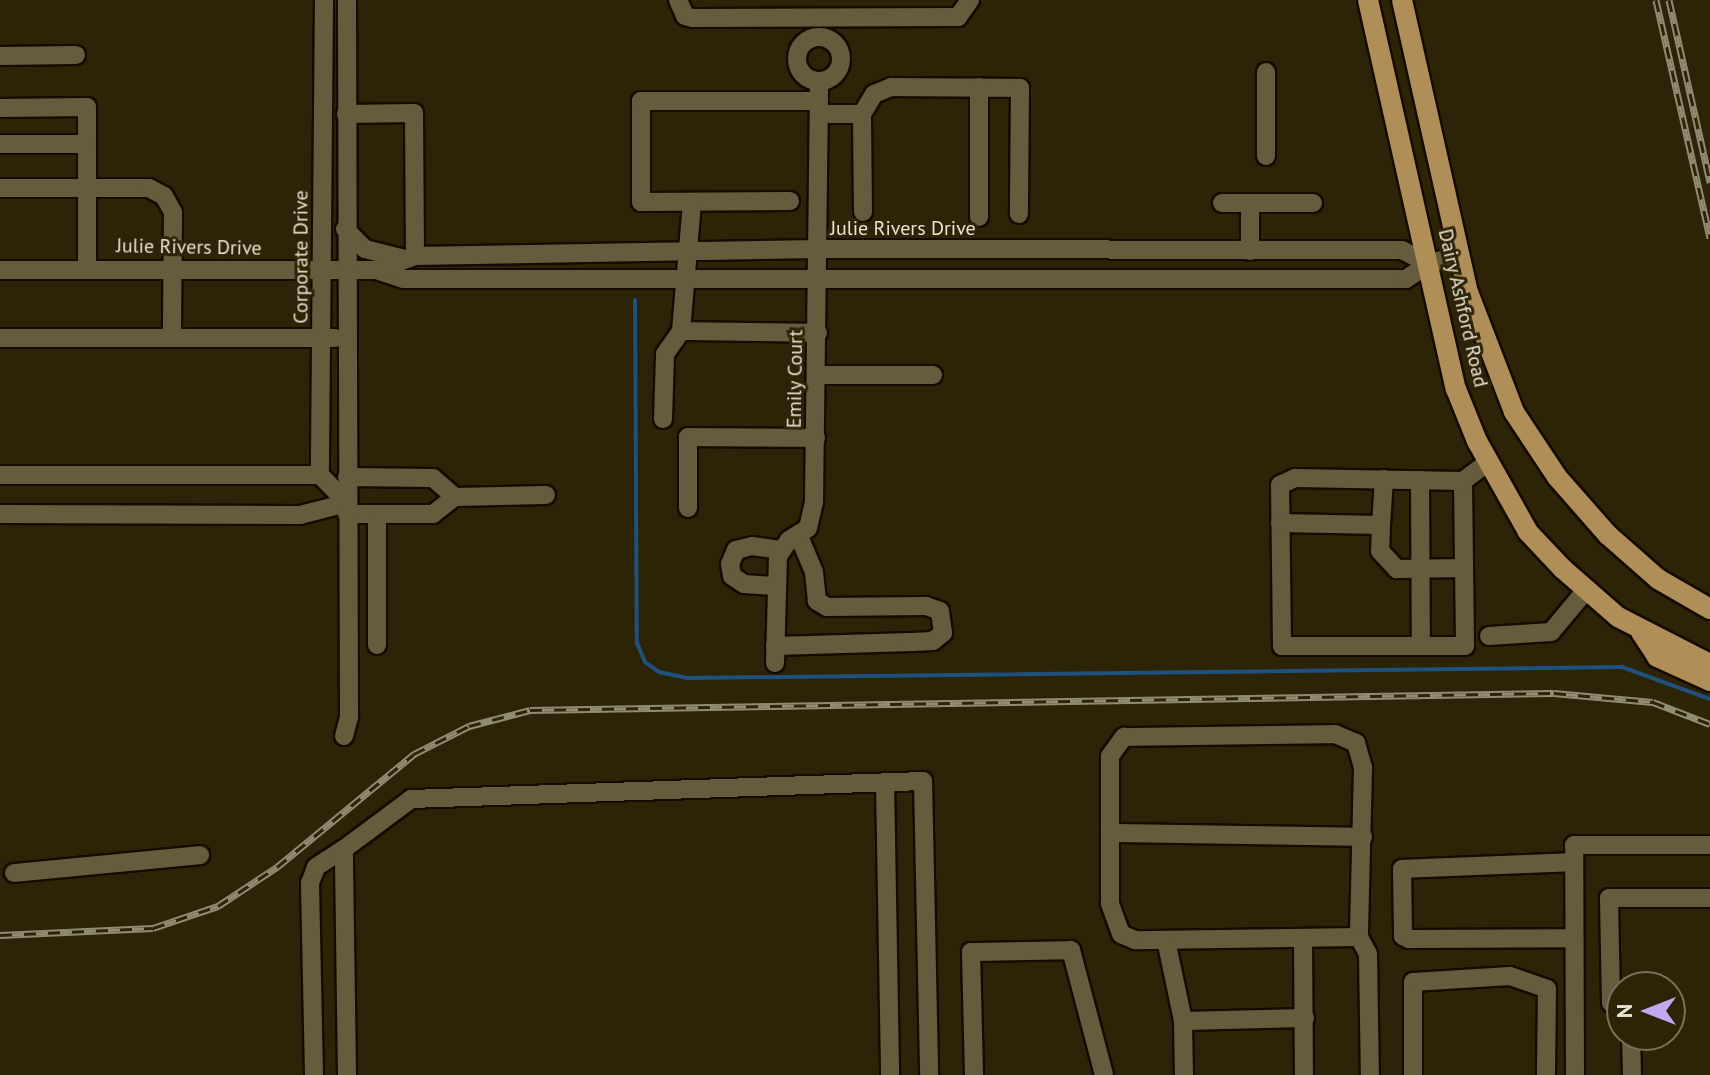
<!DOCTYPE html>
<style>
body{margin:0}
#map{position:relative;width:1710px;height:1075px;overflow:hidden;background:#2d2306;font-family:"PT Sans",sans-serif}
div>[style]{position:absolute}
.stream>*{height:4px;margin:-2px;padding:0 2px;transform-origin:2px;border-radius:2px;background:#1e517e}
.roads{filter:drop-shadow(2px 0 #150b00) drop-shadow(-2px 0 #150b00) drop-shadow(0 2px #150b00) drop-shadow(0 -2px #150b00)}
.minor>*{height:18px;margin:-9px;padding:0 9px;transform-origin:9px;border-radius:9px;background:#675b3e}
.minor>.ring{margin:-9px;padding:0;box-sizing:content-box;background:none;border:18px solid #675b3e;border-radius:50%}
.major>*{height:20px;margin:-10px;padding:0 10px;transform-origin:10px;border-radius:10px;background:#af8e58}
.rail>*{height:7px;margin-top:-3.5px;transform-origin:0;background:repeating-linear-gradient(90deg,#2d2306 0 12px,#928b74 0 24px);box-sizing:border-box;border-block:2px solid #928b74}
span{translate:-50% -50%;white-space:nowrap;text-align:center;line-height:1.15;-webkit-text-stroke:6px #2d2306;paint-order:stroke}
.street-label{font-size:20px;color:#e9e3d2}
.north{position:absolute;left:1606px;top:971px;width:80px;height:80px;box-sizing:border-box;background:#2d2306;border:2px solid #787058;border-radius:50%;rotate:270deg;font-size:22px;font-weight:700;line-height:32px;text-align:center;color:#e9e3d2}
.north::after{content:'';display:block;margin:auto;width:28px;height:36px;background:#c4a7f1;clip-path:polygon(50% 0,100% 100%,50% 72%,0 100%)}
</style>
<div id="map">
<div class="stream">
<i style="left:635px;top:300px;width:343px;rotate:89.7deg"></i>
<i style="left:637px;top:643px;width:21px;rotate:67deg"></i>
<i style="left:645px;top:662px;width:17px;rotate:36deg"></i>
<i style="left:659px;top:672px;width:30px;rotate:12deg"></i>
<i style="left:688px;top:678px;width:934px;rotate:-0.67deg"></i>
<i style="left:1622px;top:667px;width:94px;rotate:20deg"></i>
</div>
<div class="roads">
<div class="minor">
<i style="left:324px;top:0;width:475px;rotate:90.5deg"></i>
<i style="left:320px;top:475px;width:39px;rotate:46deg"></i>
<i style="left:678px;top:0;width:17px;rotate:66deg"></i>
<i style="left:685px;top:16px;width:8px;rotate:14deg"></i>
<i style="left:693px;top:18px;width:265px;rotate:-0.2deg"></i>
<i style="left:958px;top:17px;width:21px;rotate:-55deg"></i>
<i class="ring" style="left:797px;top:37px;width:26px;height:26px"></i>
<i style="left:0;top:56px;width:76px;rotate:-0.8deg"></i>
<i style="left:1266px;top:72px;width:84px;rotate:90deg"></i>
<i style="left:0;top:108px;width:87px;rotate:-0.7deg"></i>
<i style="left:87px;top:107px;width:160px;rotate:90deg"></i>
<i style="left:346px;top:114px;width:68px;rotate:-0.8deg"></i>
<i style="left:414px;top:113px;width:143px;rotate:89.6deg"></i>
<i style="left:819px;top:114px;width:43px"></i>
<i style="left:0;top:144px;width:87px"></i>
<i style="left:0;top:188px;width:149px"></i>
<i style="left:149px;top:188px;width:17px;rotate:28deg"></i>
<i style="left:164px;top:196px;width:18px;rotate:61deg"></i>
<i style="left:173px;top:212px;width:126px;rotate:90.5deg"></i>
<i style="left:790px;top:201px;width:149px;rotate:179.6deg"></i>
<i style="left:641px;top:202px;width:101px;rotate:-90deg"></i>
<i style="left:641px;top:101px;width:178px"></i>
<i style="left:1222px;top:203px;width:91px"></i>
<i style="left:1250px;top:203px;width:48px;rotate:90deg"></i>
<i style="left:863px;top:212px;width:98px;rotate:-90.6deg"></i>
<i style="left:862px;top:114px;width:23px;rotate:-59deg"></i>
<i style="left:874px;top:94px;width:18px;rotate:-22deg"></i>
<i style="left:891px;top:87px;width:129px;rotate:0.4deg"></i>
<i style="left:1020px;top:88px;width:126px;rotate:90.5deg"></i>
<i style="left:979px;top:217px;width:130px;rotate:-90deg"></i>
<i style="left:345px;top:229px;width:28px;rotate:45deg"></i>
<i style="left:365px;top:249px;width:38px;rotate:14deg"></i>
<i style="left:0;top:270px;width:376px"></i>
<i style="left:376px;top:270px;width:28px;rotate:18deg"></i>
<i style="left:403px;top:279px;width:1003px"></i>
<i style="left:1406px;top:279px;width:27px;rotate:-34deg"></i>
<i style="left:1428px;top:264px;width:33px;rotate:-16deg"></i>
<i style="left:376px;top:270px;width:41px;rotate:-19.7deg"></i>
<i style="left:415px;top:256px;width:403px;rotate:-1deg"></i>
<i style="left:818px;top:249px;width:584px;rotate:0.1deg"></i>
<i style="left:1402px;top:250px;width:30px;rotate:28deg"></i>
<i style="left:681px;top:331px;width:129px;rotate:-85.1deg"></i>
<i style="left:0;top:338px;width:335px"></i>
<i style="left:818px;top:375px;width:115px"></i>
<i style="left:663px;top:419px;width:65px;rotate:-88.2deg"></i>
<i style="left:665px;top:354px;width:28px;rotate:-55deg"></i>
<i style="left:681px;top:331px;width:137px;rotate:0.8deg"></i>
<i style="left:0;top:475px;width:320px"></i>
<i style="left:347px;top:477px;width:86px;rotate:0.7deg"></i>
<i style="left:433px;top:478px;width:29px;rotate:41deg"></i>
<i style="left:1420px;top:480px;width:166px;rotate:89.7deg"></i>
<i style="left:1463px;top:481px;width:165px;rotate:89.3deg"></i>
<i style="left:1465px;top:646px;width:183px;rotate:180deg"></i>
<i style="left:1282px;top:646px;width:161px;rotate:-90.7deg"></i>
<i style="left:1280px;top:485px;width:17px;rotate:-25deg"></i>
<i style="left:1295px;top:478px;width:168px;rotate:1deg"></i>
<i style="left:1463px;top:481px;width:31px;rotate:-37deg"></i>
<i style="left:688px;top:508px;width:71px;rotate:-90deg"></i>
<i style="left:688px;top:437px;width:128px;rotate:0.4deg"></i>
<i style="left:0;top:514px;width:300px;rotate:0.2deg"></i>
<i style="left:300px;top:515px;width:49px;rotate:-14.3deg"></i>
<i style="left:347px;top:514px;width:30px"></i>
<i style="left:377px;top:514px;width:131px;rotate:90deg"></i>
<i style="left:377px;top:514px;width:56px"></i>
<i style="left:433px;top:514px;width:28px;rotate:-38deg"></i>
<i style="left:455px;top:497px;width:91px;rotate:-1.3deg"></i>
<i style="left:1280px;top:523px;width:101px;rotate:1.1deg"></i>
<i style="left:1381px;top:525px;width:46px;rotate:-86.3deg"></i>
<i style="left:1381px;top:525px;width:26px;rotate:92deg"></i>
<i style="left:1380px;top:551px;width:25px;rotate:47deg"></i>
<i style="left:1397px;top:569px;width:67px;rotate:-0.9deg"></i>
<i style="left:774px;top:586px;width:30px;rotate:-176deg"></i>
<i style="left:744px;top:584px;width:14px;rotate:-146deg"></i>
<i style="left:732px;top:576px;width:12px;rotate:-99deg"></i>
<i style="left:730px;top:564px;width:15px;rotate:-67deg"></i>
<i style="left:736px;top:550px;width:16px;rotate:-14deg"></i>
<i style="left:752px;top:546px;width:30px;rotate:8deg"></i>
<i style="left:1489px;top:636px;width:62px;rotate:-3.7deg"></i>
<i style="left:1551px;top:632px;width:56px;rotate:-50.1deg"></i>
<i style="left:775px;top:646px;width:137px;rotate:-1.7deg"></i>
<i style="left:912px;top:642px;width:21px;rotate:-3deg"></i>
<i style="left:933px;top:641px;width:13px;rotate:-39deg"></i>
<i style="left:943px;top:633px;width:22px;rotate:-98deg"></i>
<i style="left:940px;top:611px;width:15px;rotate:-160deg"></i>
<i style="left:926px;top:606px;width:99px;rotate:179.4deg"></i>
<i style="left:827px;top:607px;width:12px;rotate:-149deg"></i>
<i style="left:817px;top:601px;width:29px;rotate:-96deg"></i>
<i style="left:814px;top:572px;width:41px;rotate:-112.8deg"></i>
<i style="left:775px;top:663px;width:107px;rotate:-88.4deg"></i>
<i style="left:778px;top:556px;width:19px;rotate:-55deg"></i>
<i style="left:789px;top:540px;width:22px;rotate:-32deg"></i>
<i style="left:808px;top:528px;width:28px;rotate:-77deg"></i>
<i style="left:814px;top:501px;width:420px;rotate:-89.3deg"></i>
<i style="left:1335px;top:734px;width:23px;rotate:23deg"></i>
<i style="left:1356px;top:743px;width:26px;rotate:74deg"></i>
<i style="left:1363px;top:768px;width:169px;rotate:91.4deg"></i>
<i style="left:1359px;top:937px;width:224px;rotate:179.2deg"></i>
<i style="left:1135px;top:940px;width:15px;rotate:-157deg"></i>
<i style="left:1121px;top:934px;width:33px;rotate:-110deg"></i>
<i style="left:1110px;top:903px;width:147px;rotate:-90deg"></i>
<i style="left:1110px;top:756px;width:24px;rotate:-54deg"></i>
<i style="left:1124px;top:737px;width:211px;rotate:-0.8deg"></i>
<i style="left:344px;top:736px;width:20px;rotate:-75deg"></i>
<i style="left:349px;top:717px;width:717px;rotate:-90.16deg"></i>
<i style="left:885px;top:782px;width:293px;rotate:89deg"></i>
<i style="left:1110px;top:833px;width:253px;rotate:0.9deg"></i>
<i style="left:1574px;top:862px;width:172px;rotate:177.7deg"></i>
<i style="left:1402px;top:869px;width:67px;rotate:89.1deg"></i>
<i style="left:1403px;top:936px;width:7px;rotate:27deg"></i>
<i style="left:1409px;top:939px;width:165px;rotate:-0.3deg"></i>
<i style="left:14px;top:873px;width:187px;rotate:-5.5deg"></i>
<i style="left:1359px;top:937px;width:19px;rotate:62deg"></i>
<i style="left:1368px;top:954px;width:121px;rotate:89.1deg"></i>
<i style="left:1166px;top:940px;width:83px;rotate:78.1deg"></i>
<i style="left:1303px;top:940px;width:135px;rotate:89.6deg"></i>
<i style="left:1611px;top:1003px;width:105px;rotate:-91.1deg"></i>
<i style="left:1609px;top:898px;width:101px"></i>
<i style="left:1631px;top:1035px;width:40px;rotate:88.6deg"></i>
<i style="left:314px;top:1075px;width:192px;rotate:-91.2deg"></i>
<i style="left:310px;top:883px;width:17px;rotate:-69deg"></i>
<i style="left:316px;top:867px;width:33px;rotate:-33deg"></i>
<i style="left:347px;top:1075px;width:226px;rotate:-90.8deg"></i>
<i style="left:344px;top:849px;width:84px;rotate:-36.7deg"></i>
<i style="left:411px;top:799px;width:512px;rotate:-2.01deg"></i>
<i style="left:923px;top:781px;width:294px;rotate:88.8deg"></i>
<i style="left:974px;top:1075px;width:123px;rotate:-91.4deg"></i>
<i style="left:971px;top:952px;width:100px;rotate:-1.1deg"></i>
<i style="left:1071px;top:950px;width:129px;rotate:75.2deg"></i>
<i style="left:1184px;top:1075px;width:54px;rotate:-91.1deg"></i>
<i style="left:1183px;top:1021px;width:122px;rotate:-1.4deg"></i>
<i style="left:1413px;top:1075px;width:93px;rotate:-90deg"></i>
<i style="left:1413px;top:982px;width:97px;rotate:-3.5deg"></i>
<i style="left:1510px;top:976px;width:39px;rotate:19deg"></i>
<i style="left:1547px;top:989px;width:86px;rotate:90.7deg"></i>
<i style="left:1575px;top:1075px;width:230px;rotate:-90.2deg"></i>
<i style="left:1574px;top:845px;width:136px"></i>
</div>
<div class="major">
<i style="left:1368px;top:0;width:399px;rotate:77.3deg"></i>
<i style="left:1456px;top:389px;width:56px;rotate:68deg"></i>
<i style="left:1477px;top:441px;width:104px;rotate:60.7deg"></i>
<i style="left:1528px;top:532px;width:51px;rotate:46.6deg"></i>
<i style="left:1563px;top:569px;width:73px;rotate:41.1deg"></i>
<i style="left:1618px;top:617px;width:103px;rotate:27.1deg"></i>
<i style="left:1402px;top:0;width:299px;rotate:77.3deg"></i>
<i style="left:1468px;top:292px;width:129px;rotate:69deg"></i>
<i style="left:1514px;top:412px;width:78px;rotate:56.5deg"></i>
<i style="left:1557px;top:477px;width:77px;rotate:48.7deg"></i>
<i style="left:1608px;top:535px;width:67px;rotate:41.3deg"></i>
<i style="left:1658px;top:579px;width:60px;rotate:30deg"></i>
<i style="left:1641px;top:632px;width:30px;rotate:57deg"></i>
<i style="left:1657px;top:657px;width:58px;rotate:24.4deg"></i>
</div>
</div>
<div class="rail">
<i style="left:1656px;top:0;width:244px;rotate:77.2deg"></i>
<i style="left:1669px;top:0;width:187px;rotate:77.3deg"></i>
<i style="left:0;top:935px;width:153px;rotate:-2.6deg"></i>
<i style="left:153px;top:928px;width:69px;rotate:-18.7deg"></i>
<i style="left:218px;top:906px;width:71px;rotate:-33.5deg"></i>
<i style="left:277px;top:867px;width:178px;rotate:-39.5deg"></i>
<i style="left:414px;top:754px;width:62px;rotate:-27deg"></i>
<i style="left:469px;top:726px;width:63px;rotate:-14.7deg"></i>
<i style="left:530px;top:710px;width:1024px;rotate:-0.95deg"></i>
<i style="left:1554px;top:693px;width:99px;rotate:5.2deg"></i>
<i style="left:1653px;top:702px;width:61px;rotate:21.1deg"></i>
</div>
<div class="street-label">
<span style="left:903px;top:228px">Julie Rivers Drive</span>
<span style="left:189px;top:247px;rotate:1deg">Julie Rivers Drive</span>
<span style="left:301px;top:257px;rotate:-90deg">Corporate Drive</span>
<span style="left:1463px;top:308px;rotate:77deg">Dairy Ashford Road</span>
<span style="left:795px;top:379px;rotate:-89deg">Emily Court</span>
</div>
<div class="north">N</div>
</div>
